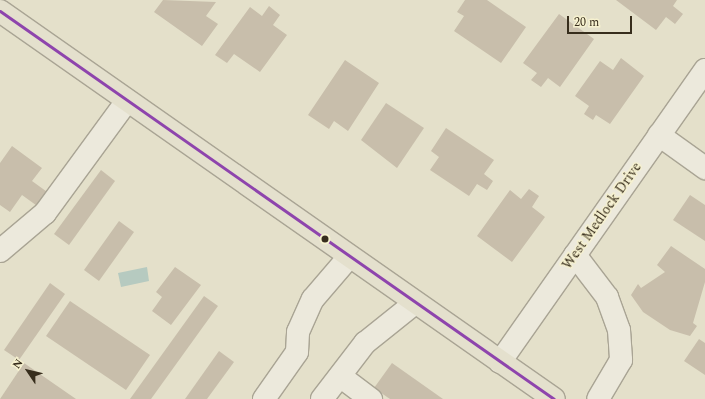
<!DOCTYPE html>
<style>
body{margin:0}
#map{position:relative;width:705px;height:399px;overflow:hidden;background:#e4e0ca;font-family:Spectral,serif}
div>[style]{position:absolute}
.water>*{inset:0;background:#b6cac0}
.building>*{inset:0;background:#c8beab}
.roads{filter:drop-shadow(1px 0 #a9a494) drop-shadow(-1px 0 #a9a494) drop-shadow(0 1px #a9a494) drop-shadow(0 -1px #a9a494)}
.minor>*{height:22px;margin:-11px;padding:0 11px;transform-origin:11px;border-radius:11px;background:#ece9dc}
.major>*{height:22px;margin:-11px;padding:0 11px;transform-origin:11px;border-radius:11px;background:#e4e0cd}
.bus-1>*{height:3px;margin:-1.5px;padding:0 1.5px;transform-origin:1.5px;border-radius:1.5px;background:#8e44ad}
.dots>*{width:11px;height:11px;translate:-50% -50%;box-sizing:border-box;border:2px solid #f6f1cf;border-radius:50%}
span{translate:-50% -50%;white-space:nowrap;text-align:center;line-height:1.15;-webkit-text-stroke:3px #f6f1cf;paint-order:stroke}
.street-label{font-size:14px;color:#372d1c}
.north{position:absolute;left:8px;top:351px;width:40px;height:40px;-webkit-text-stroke:3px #f6f1cf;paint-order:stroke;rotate:305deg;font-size:11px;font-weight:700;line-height:16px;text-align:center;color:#372d1c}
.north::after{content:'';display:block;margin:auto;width:14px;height:18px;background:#372d1c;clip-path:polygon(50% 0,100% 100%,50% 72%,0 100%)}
.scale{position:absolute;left:567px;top:16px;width:65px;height:18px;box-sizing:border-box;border:2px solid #372d1c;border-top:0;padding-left:5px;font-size:12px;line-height:14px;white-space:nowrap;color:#372d1c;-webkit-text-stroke:3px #f6f1cf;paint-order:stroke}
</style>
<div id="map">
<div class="water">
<i style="clip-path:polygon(147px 267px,149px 281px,121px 287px,118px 273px)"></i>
</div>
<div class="building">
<i style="clip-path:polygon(163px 0,216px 2px,206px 16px,218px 24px,202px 46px,154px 12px)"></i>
<i style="clip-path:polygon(465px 0,487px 0,526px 27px,501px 63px,454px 31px,464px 16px,457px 12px)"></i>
<i style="clip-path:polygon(616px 0,677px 0,673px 6px,683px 14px,675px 24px,666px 17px,656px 30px)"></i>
<i style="clip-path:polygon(269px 6px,280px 15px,273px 25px,287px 35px,260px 72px,234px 54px,227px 63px,215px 55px,250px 7px,262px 16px)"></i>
<i style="clip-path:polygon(559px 14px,594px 39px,560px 87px,548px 78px,541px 87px,531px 80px,537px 73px,523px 63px)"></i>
<i style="clip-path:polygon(621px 58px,644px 76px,610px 124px,596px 115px,593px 120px,584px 114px,589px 106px,575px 96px,600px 61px,613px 70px)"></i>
<i style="clip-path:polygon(345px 60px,379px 83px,348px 131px,334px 121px,329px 129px,308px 115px)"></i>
<i style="clip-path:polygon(386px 103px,424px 128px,397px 168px,361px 140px)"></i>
<i style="clip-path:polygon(446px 128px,494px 160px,484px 174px,493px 181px,487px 190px,477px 184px,469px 196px,430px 170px,439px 157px,431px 151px)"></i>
<i style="clip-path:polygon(12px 146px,42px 168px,32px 181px,50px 194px,40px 208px,22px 195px,10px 212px,0 205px,0 163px)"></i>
<i style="clip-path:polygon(101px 170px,115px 181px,69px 245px,54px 234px)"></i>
<i style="clip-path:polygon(529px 189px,539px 196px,532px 207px,545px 217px,512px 262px,477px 236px,510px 190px,521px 199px)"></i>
<i style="clip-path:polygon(690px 195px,705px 205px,705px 241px,673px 220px)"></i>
<i style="clip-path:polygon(119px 221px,134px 232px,99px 281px,84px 270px)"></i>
<i style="clip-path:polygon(671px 246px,705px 269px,705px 282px,693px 323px,697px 326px,690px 336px,670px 330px,643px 312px,631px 295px,638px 284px,641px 288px,665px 272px,657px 265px)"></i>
<i style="clip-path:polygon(175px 267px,201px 285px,171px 325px,152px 311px,162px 297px,156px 292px)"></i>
<i style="clip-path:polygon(50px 283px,65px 294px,19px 360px,4px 350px)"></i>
<i style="clip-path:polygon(204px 296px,218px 306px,151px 399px,130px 399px)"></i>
<i style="clip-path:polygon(70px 301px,150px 355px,126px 390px,46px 336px)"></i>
<i style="clip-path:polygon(699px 339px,705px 343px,705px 375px,684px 361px)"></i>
<i style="clip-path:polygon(219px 351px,234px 362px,207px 399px,185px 399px)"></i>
<i style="clip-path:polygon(24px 363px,76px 399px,0 399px)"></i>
<i style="clip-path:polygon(392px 363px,443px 399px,390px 399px,374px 388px)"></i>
</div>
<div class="roads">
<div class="minor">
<i style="left:659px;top:135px;width:57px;rotate:35.7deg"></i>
<i style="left:0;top:251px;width:59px;rotate:-40.2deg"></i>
<i style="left:45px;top:213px;width:139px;rotate:-53.8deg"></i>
<i style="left:575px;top:255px;width:53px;rotate:52.7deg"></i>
<i style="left:607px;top:297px;width:35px;rotate:70deg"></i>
<i style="left:619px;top:330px;width:30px;rotate:86deg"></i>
<i style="left:621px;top:360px;width:45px;rotate:120.5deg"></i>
<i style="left:500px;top:362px;width:357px;rotate:-54.9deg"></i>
<i style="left:340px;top:376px;width:39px;rotate:37deg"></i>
<i style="left:264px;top:399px;width:57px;rotate:-54.9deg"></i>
<i style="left:297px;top:352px;width:20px;rotate:-87deg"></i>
<i style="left:298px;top:332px;width:36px;rotate:-66deg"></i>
<i style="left:313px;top:299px;width:55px;rotate:-49.4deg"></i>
<i style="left:322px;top:399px;width:71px;rotate:-52.5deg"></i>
<i style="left:365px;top:343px;width:64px;rotate:-38.7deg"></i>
</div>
<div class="major">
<i style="left:0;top:11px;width:676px;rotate:35.01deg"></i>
</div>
</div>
<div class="bus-1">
<i style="left:0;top:11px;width:676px;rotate:35.01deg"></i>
</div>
<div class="dots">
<i style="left:325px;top:239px;background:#372d1c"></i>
</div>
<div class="street-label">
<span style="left:602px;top:216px;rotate:-55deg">West Medlock Drive</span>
</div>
<div class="north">N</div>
<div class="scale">20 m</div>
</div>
